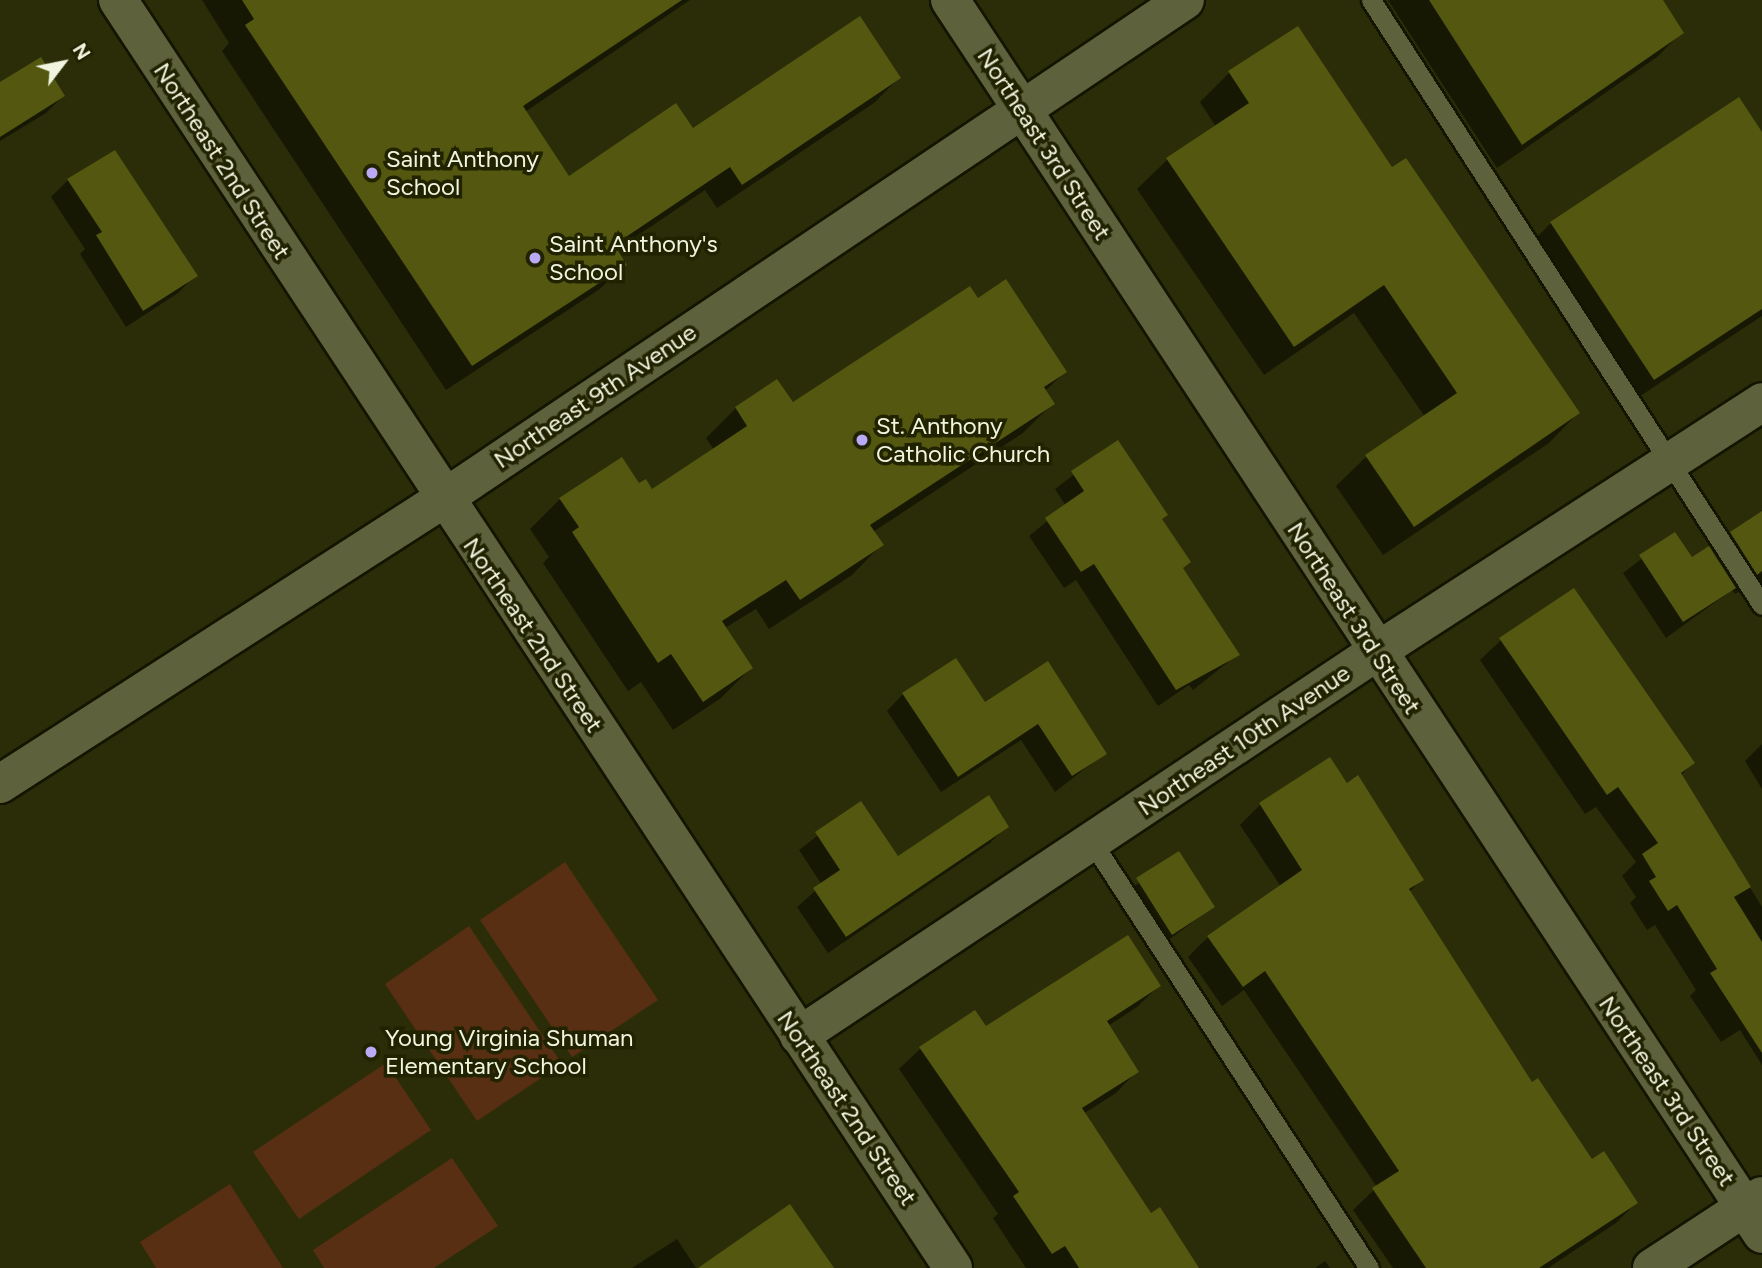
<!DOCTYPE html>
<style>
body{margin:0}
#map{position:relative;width:1762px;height:1268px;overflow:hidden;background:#2a2d08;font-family:Figtree,sans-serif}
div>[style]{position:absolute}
.green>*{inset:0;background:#582f12}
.shadow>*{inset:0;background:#0007}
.building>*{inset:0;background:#535710}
.roads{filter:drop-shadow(2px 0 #131500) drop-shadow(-2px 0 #131500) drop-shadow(0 2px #131500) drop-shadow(0 -2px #131500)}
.lane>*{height:19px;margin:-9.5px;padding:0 9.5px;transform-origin:9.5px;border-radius:9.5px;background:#5d613c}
.street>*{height:38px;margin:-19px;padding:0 19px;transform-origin:19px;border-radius:19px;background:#5d613c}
.dots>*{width:19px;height:19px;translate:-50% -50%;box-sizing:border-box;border:4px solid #212300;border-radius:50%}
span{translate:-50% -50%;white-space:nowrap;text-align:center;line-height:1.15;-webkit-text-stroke:7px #212300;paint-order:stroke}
.street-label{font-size:24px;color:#f1f4df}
.poi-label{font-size:24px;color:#f1f4df}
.left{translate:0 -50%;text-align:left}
.north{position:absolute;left:28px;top:28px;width:70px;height:70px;-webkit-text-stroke:5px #212300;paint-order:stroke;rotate:58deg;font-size:19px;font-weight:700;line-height:28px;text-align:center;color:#f1f4df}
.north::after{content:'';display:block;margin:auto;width:24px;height:32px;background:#f1f4df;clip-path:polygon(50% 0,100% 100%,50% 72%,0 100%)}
</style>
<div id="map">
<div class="green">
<i style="clip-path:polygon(565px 862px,658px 1000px,572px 1057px,480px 920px)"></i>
<i style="clip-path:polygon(469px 926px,562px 1064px,477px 1121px,385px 984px)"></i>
<i style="clip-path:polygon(386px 1063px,431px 1130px,299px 1219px,253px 1152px)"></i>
<i style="clip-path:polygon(452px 1158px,498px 1226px,434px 1268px,324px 1268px,313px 1250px)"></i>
<i style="clip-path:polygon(230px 1184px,283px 1268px,156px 1268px,140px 1242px)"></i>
</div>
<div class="shadow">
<i style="clip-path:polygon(202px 0,690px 0,525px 112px,568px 178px,692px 130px,899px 78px,874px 103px,717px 208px,705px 190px,616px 250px,625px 264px,600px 289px,446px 390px,222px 51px,229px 43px)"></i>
<i style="clip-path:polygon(1388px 0,1660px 0,1682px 32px,1657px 57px,1497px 168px)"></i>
<i style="clip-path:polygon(1229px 73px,1392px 170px,1578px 413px,1549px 443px,1383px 555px,1336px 486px,1366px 457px,1425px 417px,1354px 313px,1264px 375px,1137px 189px,1167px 160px,1216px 127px,1200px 102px)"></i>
<i style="clip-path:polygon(0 84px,63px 96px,46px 113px,0 141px)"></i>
<i style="clip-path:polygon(1739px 100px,1762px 135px,1762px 316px,1628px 404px,1526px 248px,1551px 223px)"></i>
<i style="clip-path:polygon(68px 180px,195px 276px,178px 293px,126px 327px,80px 254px,85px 249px,51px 197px)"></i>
<i style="clip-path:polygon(978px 300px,1065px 372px,1045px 391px,1053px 403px,1023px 433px,873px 532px,881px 545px,852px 575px,769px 629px,756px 609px,725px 628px,751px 668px,721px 698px,673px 730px,641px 682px,628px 691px,543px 563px,549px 557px,530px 529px,560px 499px,639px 486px,652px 491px,714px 450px,706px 438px,736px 408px,792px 405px)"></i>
<i style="clip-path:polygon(1117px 442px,1182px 569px,1237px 655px,1193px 690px,1189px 685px,1158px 706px,1076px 580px,1064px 588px,1029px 536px,1066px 506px,1055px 489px)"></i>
<i style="clip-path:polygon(1762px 514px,1762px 608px,1748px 587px,1735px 594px,1732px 590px,1666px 638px,1623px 573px,1674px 534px,1691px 560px,1712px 553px)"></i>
<i style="clip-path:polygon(1501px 640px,1693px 763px,1681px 775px,1762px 907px,1762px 1065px,1740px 1030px,1721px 1042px,1690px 996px,1696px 990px,1655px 925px,1647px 930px,1630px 903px,1636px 897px,1622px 876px,1636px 862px,1596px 807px,1585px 814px,1480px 660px)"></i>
<i style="clip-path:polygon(1047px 664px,1105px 753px,1055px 792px,1021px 740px,941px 792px,887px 711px,903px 694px,984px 704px)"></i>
<i style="clip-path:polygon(1762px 744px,1762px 789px,1745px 761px)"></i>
<i style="clip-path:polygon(1329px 759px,1422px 879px,1409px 892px,1531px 1084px,1592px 1161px,1636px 1203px,1616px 1223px,1548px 1268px,1393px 1268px,1353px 1210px,1377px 1187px,1244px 990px,1222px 1006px,1188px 957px,1208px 937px,1281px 887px,1240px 825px,1260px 805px)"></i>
<i style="clip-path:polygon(860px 803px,897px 858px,1007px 826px,990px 843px,828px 953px,797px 907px,822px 885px,799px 850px)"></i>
<i style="clip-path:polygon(1179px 853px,1213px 907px,1155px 950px,1120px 897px)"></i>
<i style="clip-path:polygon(1159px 986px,1137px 1007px,1108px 1026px,1137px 1071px,1116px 1093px,1083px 1114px,1150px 1215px,1197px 1268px,1026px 1268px,993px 1218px,998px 1214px,899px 1069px,921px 1048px)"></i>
<i style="clip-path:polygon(677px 1239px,696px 1268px,632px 1268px)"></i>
<i style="clip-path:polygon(1325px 1261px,1330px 1268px,1315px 1268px)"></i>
</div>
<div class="building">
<i style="clip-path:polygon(242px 0,682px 0,523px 106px,569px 176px,676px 103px,693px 128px,860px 16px,901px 78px,742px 185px,730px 167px,614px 245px,627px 265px,472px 366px,245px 25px,254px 19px)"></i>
<i style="clip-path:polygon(1429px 0,1663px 0,1684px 33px,1522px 145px)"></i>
<i style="clip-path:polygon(1298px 26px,1392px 167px,1406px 158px,1580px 413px,1414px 527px,1365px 455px,1457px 393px,1384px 285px,1294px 347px,1166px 158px,1249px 103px,1228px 71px)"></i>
<i style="clip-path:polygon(41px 57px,65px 96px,0 137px,0 82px)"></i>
<i style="clip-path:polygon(1739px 97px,1762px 132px,1762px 309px,1654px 380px,1550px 222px)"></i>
<i style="clip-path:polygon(115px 150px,198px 276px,143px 311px,96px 235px,102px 232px,67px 179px)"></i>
<i style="clip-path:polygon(1006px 279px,1067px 372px,1044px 387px,1055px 404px,870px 525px,884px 545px,800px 600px,786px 580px,722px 621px,753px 668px,703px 702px,671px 654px,658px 663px,572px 532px,579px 527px,559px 498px,622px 457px,639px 483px,646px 479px,652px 489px,747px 426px,735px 407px,777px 379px,793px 402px,970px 286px,978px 298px)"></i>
<i style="clip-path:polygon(1118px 440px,1168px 515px,1162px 519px,1191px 562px,1183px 568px,1240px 655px,1176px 690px,1094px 564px,1081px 572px,1045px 518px,1084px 491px,1071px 471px)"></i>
<i style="clip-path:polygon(1762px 511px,1762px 571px,1757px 575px,1730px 532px)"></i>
<i style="clip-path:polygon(1675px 532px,1692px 557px,1709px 546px,1736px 588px,1683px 622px,1639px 555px)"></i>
<i style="clip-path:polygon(1574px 588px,1695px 763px,1681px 773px,1751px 887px,1734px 897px,1762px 942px,1762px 1053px,1710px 973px,1717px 969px,1677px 905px,1668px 911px,1649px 881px,1656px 877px,1642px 854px,1658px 843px,1618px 787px,1607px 795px,1499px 638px)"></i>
<i style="clip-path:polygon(956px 658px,985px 702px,1048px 661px,1107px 754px,1072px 776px,1038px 724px,958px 777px,902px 693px)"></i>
<i style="clip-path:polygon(1330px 757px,1347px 783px,1358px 775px,1424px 880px,1409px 889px,1532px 1082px,1538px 1078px,1592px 1159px,1604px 1151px,1638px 1203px,1539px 1268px,1426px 1268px,1372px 1188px,1399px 1171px,1265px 971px,1243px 987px,1207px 936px,1302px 870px,1259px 803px)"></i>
<i style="clip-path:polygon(989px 795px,1009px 827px,846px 937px,813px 888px,840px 870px,815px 832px,861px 801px,898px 856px)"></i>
<i style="clip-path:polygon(1179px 851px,1215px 907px,1172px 935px,1136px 878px)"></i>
<i style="clip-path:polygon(1128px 935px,1161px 986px,1107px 1021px,1139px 1072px,1082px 1108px,1151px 1213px,1160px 1207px,1199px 1268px,1079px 1268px,1065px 1246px,1052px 1254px,1013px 1196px,1019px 1192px,919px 1047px,975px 1010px,986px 1026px)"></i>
<i style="clip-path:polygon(790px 1204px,834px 1268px,698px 1268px)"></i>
</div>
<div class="roads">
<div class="lane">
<i style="left:1371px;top:0;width:720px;rotate:57.13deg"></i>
<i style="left:1092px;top:842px;width:508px;rotate:56.97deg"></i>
</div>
<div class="street">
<i style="left:118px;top:0;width:1518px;rotate:56.63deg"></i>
<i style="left:950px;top:0;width:1477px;rotate:56.65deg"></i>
<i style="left:0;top:784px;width:527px;rotate:-32.75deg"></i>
<i style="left:443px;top:499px;width:894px;rotate:-33.92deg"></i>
<i style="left:799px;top:1036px;width:693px;rotate:-33.64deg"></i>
<i style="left:1376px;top:652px;width:460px;rotate:-32.9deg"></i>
<i style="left:1652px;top:1268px;width:131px;rotate:-33.2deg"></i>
</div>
</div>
<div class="dots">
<i style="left:372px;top:173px;background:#baaaf6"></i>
<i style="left:535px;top:258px;background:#baaaf6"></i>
<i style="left:862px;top:440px;background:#baaaf6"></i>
<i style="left:371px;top:1052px;background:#baaaf6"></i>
</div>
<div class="street-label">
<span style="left:1044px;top:144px;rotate:57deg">Northeast 3rd Street</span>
<span style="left:222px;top:161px;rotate:57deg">Northeast 2nd Street</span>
<span style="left:595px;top:396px;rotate:-34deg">Northeast 9th Avenue</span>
<span style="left:1354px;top:618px;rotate:57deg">Northeast 3rd Street</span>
<span style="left:533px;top:635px;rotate:56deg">Northeast 2nd Street</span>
<span style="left:1244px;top:740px;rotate:-34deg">Northeast 10th Avenue</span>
<span style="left:1667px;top:1091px;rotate:56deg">Northeast 3rd Street</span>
<span style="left:847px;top:1108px;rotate:56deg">Northeast 2nd Street</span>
</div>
<div class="poi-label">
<span class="left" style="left:386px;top:173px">Saint Anthony<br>School</span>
<span class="left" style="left:549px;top:258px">Saint Anthony's<br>School</span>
<span class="left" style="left:876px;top:440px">St. Anthony<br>Catholic Church</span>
<span class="left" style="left:385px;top:1052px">Young Virginia Shuman<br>Elementary School</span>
</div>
<div class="north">N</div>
</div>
